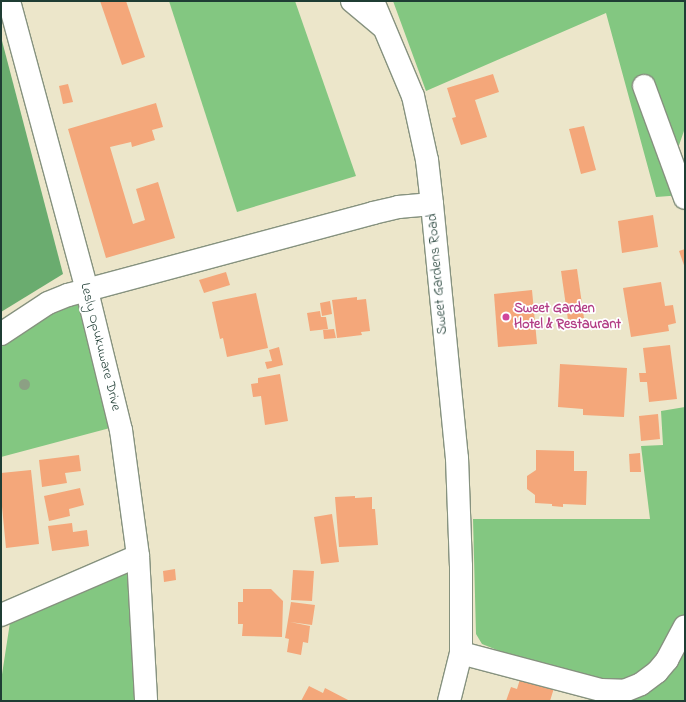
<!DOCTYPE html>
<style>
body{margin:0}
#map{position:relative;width:686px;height:702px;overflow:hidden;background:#ece6ca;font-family:"Indie Flower",sans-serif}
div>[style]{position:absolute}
.green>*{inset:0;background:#83c781}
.forest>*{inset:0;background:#6aac6f}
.building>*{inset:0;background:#f4a77a}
.roads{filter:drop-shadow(1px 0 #86927f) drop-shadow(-1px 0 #86927f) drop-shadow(0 1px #86927f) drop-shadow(0 -1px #86927f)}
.minor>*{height:22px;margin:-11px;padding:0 11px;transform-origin:11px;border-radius:11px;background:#fff}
.trees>*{width:11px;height:11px;margin:-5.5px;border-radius:50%;background:#8ca084}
.dots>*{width:11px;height:11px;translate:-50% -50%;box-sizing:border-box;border:2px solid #fff;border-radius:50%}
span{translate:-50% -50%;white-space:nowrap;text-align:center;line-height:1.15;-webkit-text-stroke:3.5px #fff;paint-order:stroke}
.street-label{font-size:14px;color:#1f3d34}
.hotel-label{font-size:14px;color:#b23c85;font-weight:700}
.left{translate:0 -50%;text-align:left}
.frame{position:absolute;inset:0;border:2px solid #1f3d34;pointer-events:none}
</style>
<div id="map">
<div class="green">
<i style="clip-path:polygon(169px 1px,295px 1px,356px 176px,237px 212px)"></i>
<i style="clip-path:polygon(393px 1px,685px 1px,685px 128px,676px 154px,683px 195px,656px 197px,606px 13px,426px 91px)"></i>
<i style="clip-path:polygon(79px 301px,110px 428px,1px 457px,1px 347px,66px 305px)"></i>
<i style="clip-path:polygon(685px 407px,685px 613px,672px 646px,629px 681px,581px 676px,524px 661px,482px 644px,476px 634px,473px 519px,650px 519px,641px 446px,663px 445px,661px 411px)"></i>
<i style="clip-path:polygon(130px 567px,135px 701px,1px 701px,1px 681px,11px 616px)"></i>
<i style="clip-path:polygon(685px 646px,685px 701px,620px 701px)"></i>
</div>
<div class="forest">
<i style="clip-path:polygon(1px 37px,63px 274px,1px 312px)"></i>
</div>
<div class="building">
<i style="clip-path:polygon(100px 1px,126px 1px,145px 57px,122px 65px)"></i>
<i style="clip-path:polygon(493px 74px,499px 92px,475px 100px,487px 137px,461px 145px,452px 118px,456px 117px,447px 88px)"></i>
<i style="clip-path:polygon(68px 84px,73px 102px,63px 104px,59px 86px)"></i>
<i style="clip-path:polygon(156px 103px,163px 127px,152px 130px,155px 140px,132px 147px,131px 142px,110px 147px,133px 224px,145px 220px,136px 189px,158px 182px,175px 238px,106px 258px,68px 129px)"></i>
<i style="clip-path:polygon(584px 126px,596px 170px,581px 174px,569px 129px)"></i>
<i style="clip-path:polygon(653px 215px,658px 247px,622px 253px,618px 221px)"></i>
<i style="clip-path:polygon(685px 249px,685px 268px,679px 251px)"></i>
<i style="clip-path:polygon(577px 269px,584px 318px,568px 320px,561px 271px)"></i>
<i style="clip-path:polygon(226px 272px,230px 285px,204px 293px,199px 280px)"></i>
<i style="clip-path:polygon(661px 282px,665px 306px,673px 305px,676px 323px,668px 325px,669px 331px,631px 337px,623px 288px)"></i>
<i style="clip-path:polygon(532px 290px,537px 344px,498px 347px,494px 294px)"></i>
<i style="clip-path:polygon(256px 293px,268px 348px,227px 357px,223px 338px,220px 339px,212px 302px)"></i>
<i style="clip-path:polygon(357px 297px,357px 300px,366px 299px,370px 331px,361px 332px,362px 335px,337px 338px,332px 300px)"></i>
<i style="clip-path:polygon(330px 301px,332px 314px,322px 316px,320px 303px)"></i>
<i style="clip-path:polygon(320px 311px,321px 317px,326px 317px,328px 329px,310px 331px,307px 313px)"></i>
<i style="clip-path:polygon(334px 329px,336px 338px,324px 339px,323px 330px)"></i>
<i style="clip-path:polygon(670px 345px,677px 399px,649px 402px,647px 382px,640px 382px,639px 373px,646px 373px,643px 348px)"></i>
<i style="clip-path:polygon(279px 347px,283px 365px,267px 369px,265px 362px,272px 361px,269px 350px)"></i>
<i style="clip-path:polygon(560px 364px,627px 368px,624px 417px,583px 415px,583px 409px,558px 407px)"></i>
<i style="clip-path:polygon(280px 374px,288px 421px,265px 425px,261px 396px,253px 397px,251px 384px,258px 383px,258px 378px)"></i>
<i style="clip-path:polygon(658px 414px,660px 439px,641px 441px,639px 416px)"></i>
<i style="clip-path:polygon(536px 450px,574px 451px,574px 471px,587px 471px,586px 505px,563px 504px,563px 507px,552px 506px,552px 504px,535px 503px,535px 495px,527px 489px,527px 476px,536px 470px)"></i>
<i style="clip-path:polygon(640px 453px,641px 472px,630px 472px,629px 454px)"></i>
<i style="clip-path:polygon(79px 455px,81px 471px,65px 473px,67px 483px,42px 487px,39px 460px)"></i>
<i style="clip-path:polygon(31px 470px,39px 544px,6px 548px,1px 496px,1px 473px)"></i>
<i style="clip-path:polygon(80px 488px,84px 505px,69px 509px,70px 516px,49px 521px,44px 496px)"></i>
<i style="clip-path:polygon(355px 496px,355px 498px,372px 497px,372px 509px,375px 509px,378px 545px,339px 547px,335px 497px)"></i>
<i style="clip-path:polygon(332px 514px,339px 562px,321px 564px,314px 517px)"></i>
<i style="clip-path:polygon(72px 523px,73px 532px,87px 530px,89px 546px,52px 551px,48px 526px)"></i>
<i style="clip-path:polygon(175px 569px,176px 580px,164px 582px,163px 571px)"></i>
<i style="clip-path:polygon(293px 570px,314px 571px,312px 601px,291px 600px)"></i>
<i style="clip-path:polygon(243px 589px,271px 589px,283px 601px,282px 637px,242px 636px,243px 624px,238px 624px,238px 602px,243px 602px)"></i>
<i style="clip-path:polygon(291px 602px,315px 605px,312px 625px,290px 622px,310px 626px,308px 643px,303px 642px,301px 655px,287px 652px,289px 639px,285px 638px)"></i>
<i style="clip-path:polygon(521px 676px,554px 688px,550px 701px,506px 701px,511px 687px,517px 689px)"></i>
<i style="clip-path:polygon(309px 686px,323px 693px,325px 688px,350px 701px,301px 701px)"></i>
</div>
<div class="roads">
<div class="minor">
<i style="left:9px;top:1px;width:300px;rotate:74.9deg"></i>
<i style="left:87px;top:291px;width:143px;rotate:76.3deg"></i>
<i style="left:121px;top:430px;width:127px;rotate:82.3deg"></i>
<i style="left:138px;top:556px;width:145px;rotate:86.8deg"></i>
<i style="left:352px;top:1px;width:39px;rotate:40deg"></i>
<i style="left:373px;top:1px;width:103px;rotate:67.2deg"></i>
<i style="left:413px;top:96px;width:66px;rotate:77.7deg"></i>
<i style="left:427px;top:160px;width:44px;rotate:83.5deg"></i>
<i style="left:644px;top:86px;width:119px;rotate:69.9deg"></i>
<i style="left:1px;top:334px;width:56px;rotate:-33.4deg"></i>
<i style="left:48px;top:303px;width:22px;rotate:-22deg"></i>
<i style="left:68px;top:295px;width:316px;rotate:-15deg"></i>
<i style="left:373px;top:213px;width:26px;rotate:-13deg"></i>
<i style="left:398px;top:207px;width:34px;rotate:-5deg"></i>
<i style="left:432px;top:204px;width:255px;rotate:84.4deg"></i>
<i style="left:457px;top:458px;width:108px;rotate:87.9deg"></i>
<i style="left:461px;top:566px;width:87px;rotate:90deg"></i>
<i style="left:461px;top:653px;width:49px;rotate:104deg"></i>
<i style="left:1px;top:615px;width:149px;rotate:-23.3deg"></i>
<i style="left:461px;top:653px;width:145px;rotate:14.8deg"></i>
<i style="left:601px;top:690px;width:23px;rotate:2deg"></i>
<i style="left:624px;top:691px;width:18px;rotate:-22deg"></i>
<i style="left:641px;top:684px;width:20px;rotate:-37deg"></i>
<i style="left:657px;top:672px;width:16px;rotate:-50deg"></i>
<i style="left:667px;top:660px;width:38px;rotate:-62deg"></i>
</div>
</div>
<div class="trees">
<i style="left:24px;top:384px"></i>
</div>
<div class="dots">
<i style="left:506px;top:317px;background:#d1479c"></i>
</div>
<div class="street-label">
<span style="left:438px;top:274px;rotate:-95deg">Sweet Gardens Road</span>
<span style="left:100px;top:347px;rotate:76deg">Lesly Opukuware Drive</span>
</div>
<div class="hotel-label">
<span class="left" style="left:514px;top:317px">Sweet Garden<br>Hotel &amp; Restaurant</span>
</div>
<div class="frame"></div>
</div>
